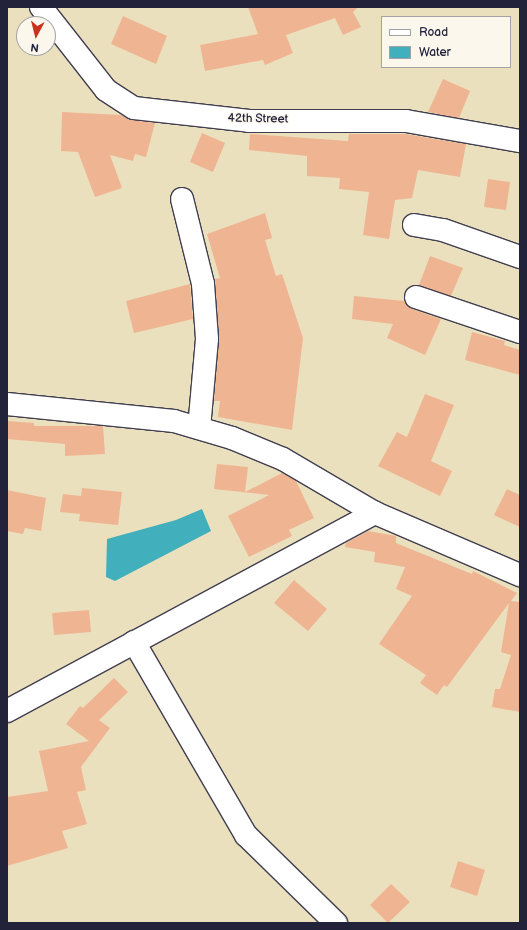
<!DOCTYPE html>
<style>
body{margin:0}
#map{position:relative;width:527px;height:930px;overflow:hidden;background:#eae0be;font-family:"Balsamiq Sans",sans-serif}
div>[style]{position:absolute}
.water>*{inset:0;background:#41b0bc}
.building>*{inset:0;background:#efb592}
.roads{filter:drop-shadow(1px 0 #403e4f) drop-shadow(-1px 0 #403e4f) drop-shadow(0 1px #403e4f) drop-shadow(0 -1px #403e4f)}
.street>*{height:22px;margin:-11px;padding:0 11px;transform-origin:11px;border-radius:11px;background:#fff}
span{translate:-50% -50%;white-space:nowrap;text-align:center;line-height:1.15;-webkit-text-stroke:3px #fbf7ec;paint-order:stroke}
.street-label{font-size:12px;color:#22223b}
.frame{position:absolute;inset:0;border:8px solid #22223b;pointer-events:none}
.legend{position:absolute;left:381px;top:16px;width:130px;height:52px;box-sizing:border-box;background:#fbf7ec;border:1px solid #a4a2a5;margin:0;padding:5px 7px;list-style:none;font-size:12px;color:#22223b}
.legend li{display:flex;align-items:center;gap:8px;height:20px}
.legend b{width:20px;border:1px solid #a4a2a5}
.north{position:absolute;left:16px;top:16px;width:40px;height:40px;box-sizing:border-box;background:#fbf7ec;border:1px solid #a4a2a5;border-radius:50%;rotate:187deg;font-size:11px;font-weight:700;line-height:16px;text-align:center;color:#22223b}
.north::after{content:'';display:block;margin:auto;width:14px;height:18px;background:#c8321e;clip-path:polygon(50% 0,100% 100%,50% 72%,0 100%)}
</style>
<div id="map">
<div class="water">
<i style="clip-path:polygon(202px 509px,211px 531px,115px 581px,106px 577px,107px 539px,176px 520px)"></i>
</div>
<div class="building">
<i style="clip-path:polygon(248px 7px,358px 7px,353px 12px,361px 27px,343px 35px,335px 18px,286px 35px,293px 53px,265px 65px,263px 60px,205px 71px,200px 45px,258px 34px)"></i>
<i style="clip-path:polygon(123px 16px,167px 36px,156px 64px,111px 44px)"></i>
<i style="clip-path:polygon(443px 79px,470px 91px,459px 118px,428px 112px)"></i>
<i style="clip-path:polygon(62px 112px,121px 115px,132px 120px,155px 123px,146px 157px,135px 154px,133px 161px,110px 155px,122px 188px,95px 197px,78px 152px,61px 151px)"></i>
<i style="clip-path:polygon(202px 133px,225px 143px,213px 172px,190px 162px)"></i>
<i style="clip-path:polygon(250px 134px,348px 141px,349px 134px,405px 134px,466px 144px,460px 177px,418px 170px,412px 198px,395px 200px,389px 239px,363px 235px,369px 192px,339px 189px,340px 178px,307px 176px,307px 156px,249px 150px)"></i>
<i style="clip-path:polygon(488px 179px,510px 182px,506px 210px,484px 207px)"></i>
<i style="clip-path:polygon(265px 213px,272px 238px,265px 240px,276px 276px,282px 274px,303px 338px,292px 430px,218px 417px,220px 401px,214px 401px,219px 340px,215px 279px,220px 278px,207px 234px)"></i>
<i style="clip-path:polygon(430px 256px,463px 268px,451px 296px,419px 285px)"></i>
<i style="clip-path:polygon(190px 284px,193px 319px,134px 333px,126px 301px)"></i>
<i style="clip-path:polygon(354px 296px,404px 301px,412px 309px,441px 319px,425px 355px,387px 338px,393px 324px,352px 319px)"></i>
<i style="clip-path:polygon(472px 332px,505px 341px,504px 345px,520px 350px,520px 375px,465px 360px)"></i>
<i style="clip-path:polygon(425px 394px,454px 405px,431px 461px,452px 471px,440px 496px,378px 466px,397px 432px,407px 437px)"></i>
<i style="clip-path:polygon(7px 421px,34px 423px,34px 426px,103px 426px,105px 454px,65px 456px,65px 444px,7px 439px)"></i>
<i style="clip-path:polygon(217px 464px,248px 467px,245px 492px,282px 473px,296px 481px,314px 518px,289px 530px,292px 536px,249px 557px,228px 516px,269px 495px,214px 489px)"></i>
<i style="clip-path:polygon(82px 488px,122px 492px,118px 525px,79px 521px,80px 514px,60px 512px,63px 494px,81px 496px)"></i>
<i style="clip-path:polygon(507px 489px,520px 495px,520px 527px,494px 515px)"></i>
<i style="clip-path:polygon(7px 490px,46px 498px,41px 531px,25px 528px,23px 534px,7px 531px)"></i>
<i style="clip-path:polygon(368px 531px,396px 536px,396px 543px,472px 574px,473px 571px,517px 593px,511px 601px,520px 602px,520px 712px,492px 707px,495px 689px,500px 689px,511px 655px,501px 652px,509px 603px,447px 687px,444px 685px,437px 695px,420px 683px,426px 675px,379px 644px,412px 596px,396px 589px,405px 567px,374px 562px,375px 552px,345px 547px,346px 543px)"></i>
<i style="clip-path:polygon(294px 580px,327px 609px,308px 631px,274px 603px)"></i>
<i style="clip-path:polygon(89px 610px,91px 632px,54px 635px,52px 613px)"></i>
<i style="clip-path:polygon(114px 678px,128px 692px,99px 720px,110px 728px,81px 767px,86px 790px,77px 792px,87px 824px,62px 831px,68px 848px,7px 866px,7px 797px,48px 791px,39px 751px,89px 741px,66px 724px,80px 706px,83px 708px)"></i>
<i style="clip-path:polygon(458px 861px,485px 870px,477px 896px,450px 887px)"></i>
<i style="clip-path:polygon(391px 884px,410px 902px,388px 923px,370px 905px)"></i>
</div>
<div class="roads">
<div class="street">
<i style="left:41px;top:7px;width:105px;rotate:51.9deg"></i>
<i style="left:106px;top:90px;width:33px;rotate:33deg"></i>
<i style="left:134px;top:108px;width:116px;rotate:6.4deg"></i>
<i style="left:249px;top:121px;width:157px"></i>
<i style="left:406px;top:121px;width:116px;rotate:10deg"></i>
<i style="left:182px;top:199px;width:88px;rotate:76.1deg"></i>
<i style="left:203px;top:284px;width:55px;rotate:85.8deg"></i>
<i style="left:207px;top:339px;width:89px;rotate:95.1deg"></i>
<i style="left:414px;top:225px;width:29px;rotate:10deg"></i>
<i style="left:443px;top:230px;width:82px;rotate:19.3deg"></i>
<i style="left:416px;top:297px;width:110px;rotate:18.6deg"></i>
<i style="left:7px;top:404px;width:168px;rotate:5.8deg"></i>
<i style="left:174px;top:421px;width:60px;rotate:16.3deg"></i>
<i style="left:232px;top:438px;width:55px;rotate:22.4deg"></i>
<i style="left:283px;top:459px;width:107px;rotate:30.4deg"></i>
<i style="left:375px;top:513px;width:158px;rotate:23.2deg"></i>
<i style="left:134px;top:642px;width:223px;rotate:59.9deg"></i>
<i style="left:246px;top:835px;width:126px;rotate:44.4deg"></i>
<i style="left:7px;top:711px;width:418px;rotate:-28.3deg"></i>
</div>
</div>
<div class="street-label">
<span style="left:258px;top:119px;rotate:1deg">42th Street</span>
</div>
<div class="frame"></div>
<ul class="legend">
<li><b style="height:5px;background:#fff"></b>Road</li>
<li><b style="height:11px;background:#41b0bc"></b>Water</li>
</ul>
<div class="north">N</div>
</div>
